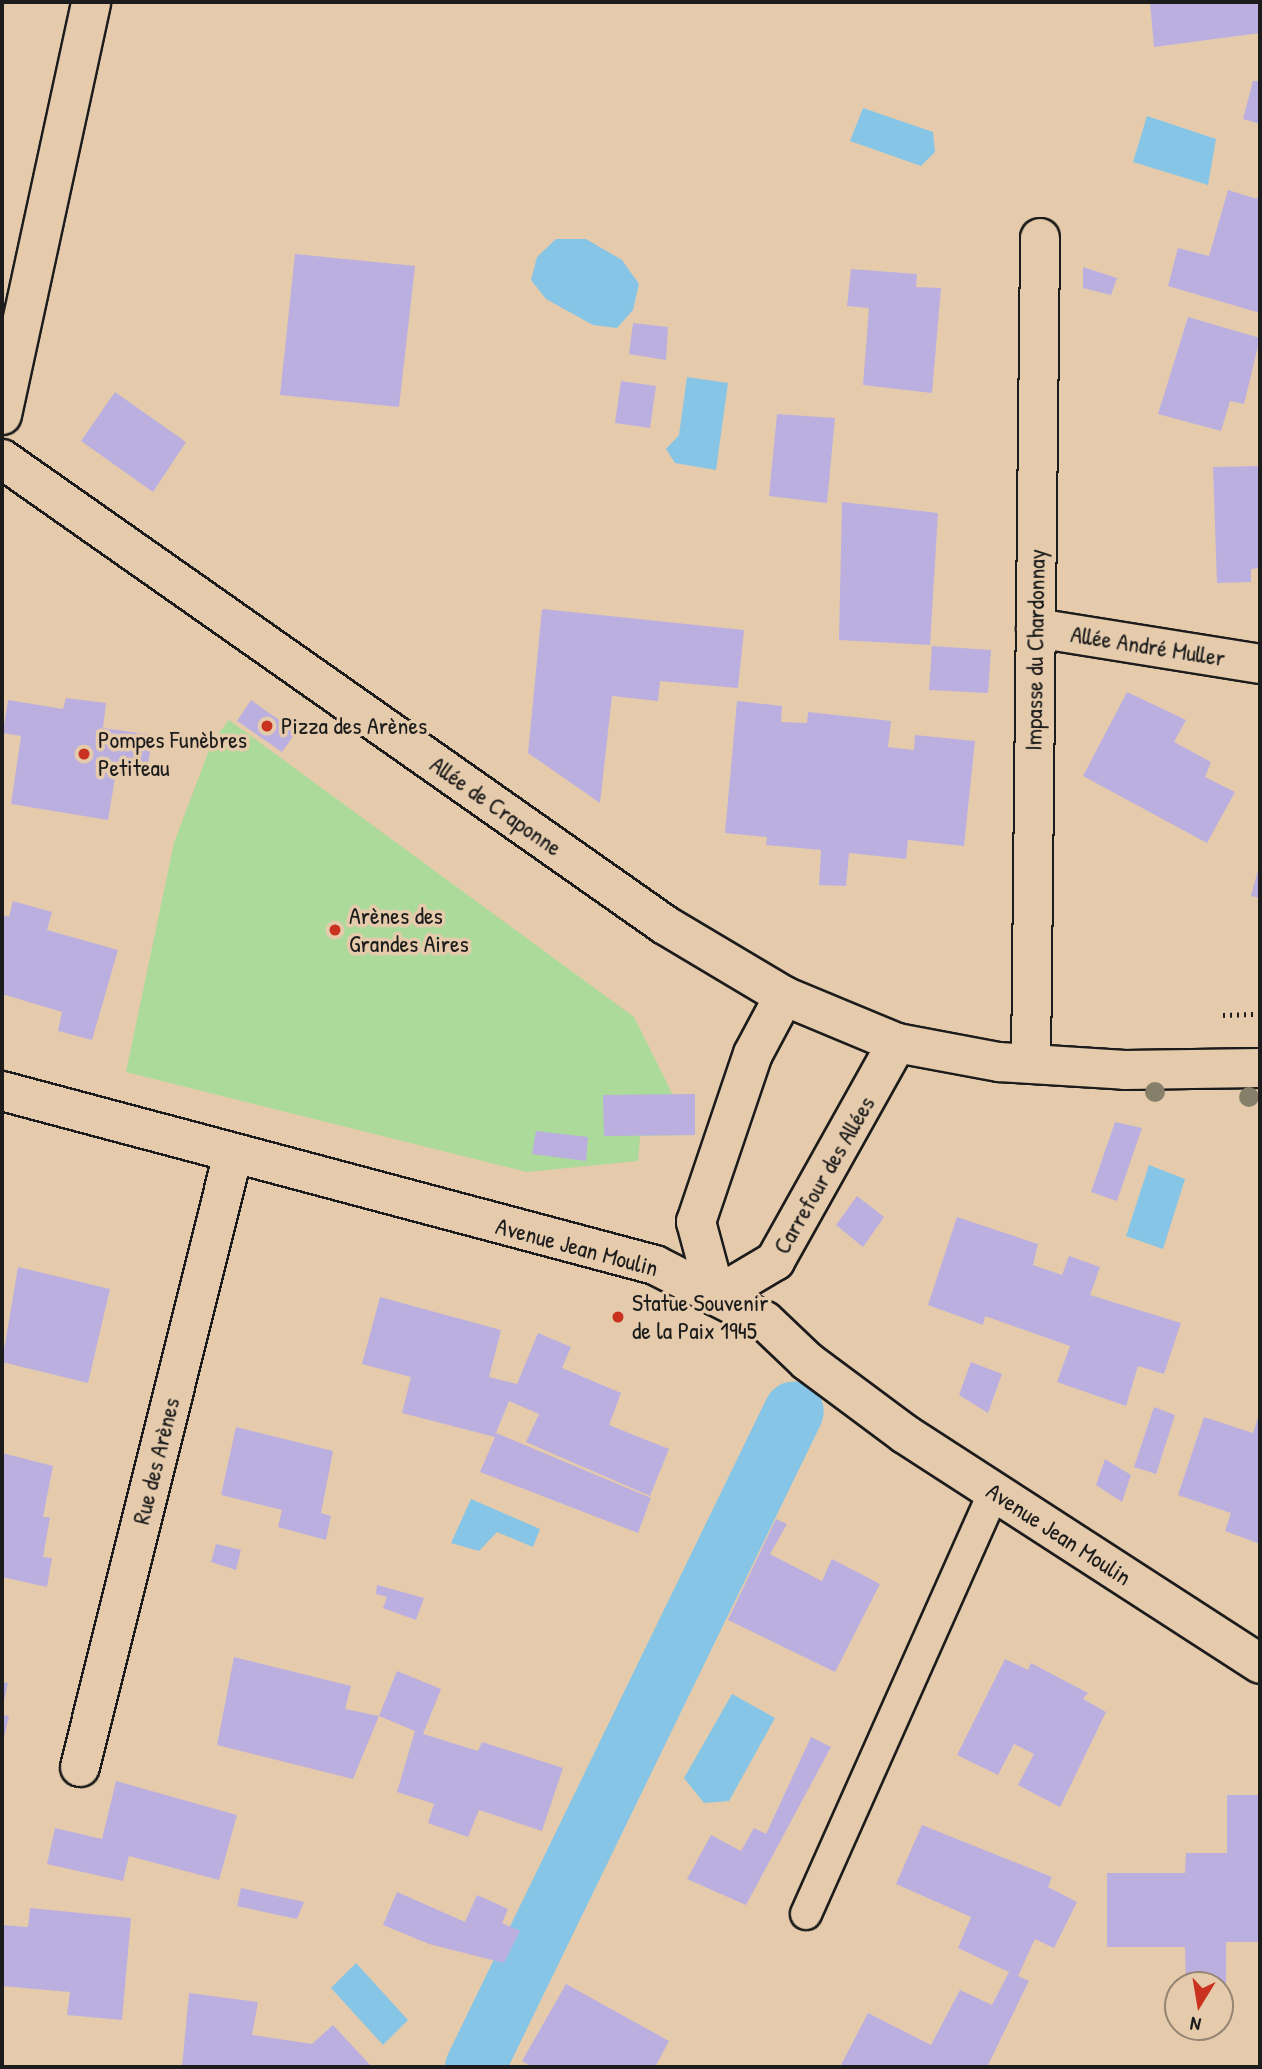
<!DOCTYPE html>
<meta charset="utf-8">
<style>
body{margin:0}
#map{position:relative;width:1262px;height:2069px;overflow:hidden;background:#e5cbac;font-family:"Patrick Hand",sans-serif}
div>[style]{position:absolute}
.green>*{inset:0;background:#abda9a}
.water>*{inset:0;background:#87c5e7}
.canal>*{height:60px;margin:-30px;padding:0 30px;transform-origin:30px;border-radius:30px;background:#87c5e7}
.building>*{inset:0;background:#bbafe0}
.path>*{height:4.5px;margin-top:-2.25px;transform-origin:0;background:repeating-linear-gradient(90deg,#1c1c1c 0 2px,transparent 0 7px)}
.roads{filter:drop-shadow(2px 0 #1c1c1c) drop-shadow(-2px 0 #1c1c1c) drop-shadow(0 2px #1c1c1c) drop-shadow(0 -2px #1c1c1c)}
.service>*{height:30px;margin:-15px;padding:0 15px;transform-origin:15px;border-radius:15px;background:#e5cbac}
.minor>*{height:38px;margin:-19px;padding:0 19px;transform-origin:19px;border-radius:19px;background:#e5cbac}
.tertiary>*{height:38px;margin:-19px;padding:0 19px;transform-origin:19px;border-radius:19px;background:#e5cbac}
.secondary>*{height:38px;margin:-19px;padding:0 19px;transform-origin:19px;border-radius:19px;background:#e5cbac}
.trees>*{width:20px;height:20px;margin:-10px;border-radius:50%;background:#86806b}
.dots>*{width:19px;height:19px;translate:-50% -50%;box-sizing:border-box;border:4px solid #e5cbac;border-radius:50%}
span{translate:-50% -50%;white-space:nowrap;text-align:center;line-height:1.15;-webkit-text-stroke:7px #e5cbac;paint-order:stroke}
.street-label{font-size:24px;color:#1c1c1c}
.poi-label{font-size:24px;color:#1c1c1c}
.left{translate:0 -50%;text-align:left}
.frame{position:absolute;inset:0;border:4px solid #1c1c1c;pointer-events:none}
.north{position:absolute;left:1164px;top:1971px;width:70px;height:70px;box-sizing:border-box;background:#e5cbac;border:2px solid #958572;border-radius:50%;rotate:191deg;font-size:19px;font-weight:700;line-height:28px;text-align:center;color:#1c1c1c}
.north::after{content:'';display:block;margin:auto;width:24px;height:32px;background:#c8321e;clip-path:polygon(50% 0,100% 100%,50% 72%,0 100%)}
</style>
<div id="map">
<div class="green">
<i style="clip-path:polygon(229px 720px,634px 1017px,673px 1095px,695px 1094px,695px 1135px,640px 1136px,638px 1161px,527px 1172px,126px 1072px,174px 843px,212px 742px)"></i>
</div>
<div class="water">
<i style="clip-path:polygon(863px 108px,933px 132px,935px 152px,921px 166px,850px 141px)"></i>
<i style="clip-path:polygon(1147px 116px,1216px 139px,1208px 185px,1133px 162px)"></i>
<i style="clip-path:polygon(556px 239px,586px 239px,622px 260px,639px 284px,633px 310px,617px 328px,593px 325px,546px 299px,531px 280px,537px 257px)"></i>
<i style="clip-path:polygon(687px 377px,728px 383px,716px 470px,675px 463px,666px 449px,679px 435px)"></i>
<i style="clip-path:polygon(1149px 1165px,1185px 1179px,1163px 1249px,1126px 1236px)"></i>
<i style="clip-path:polygon(471px 1499px,540px 1529px,533px 1547px,497px 1532px,479px 1551px,451px 1543px)"></i>
<i style="clip-path:polygon(732px 1694px,775px 1718px,729px 1801px,704px 1803px,684px 1778px)"></i>
<i style="clip-path:polygon(356px 1963px,408px 2020px,383px 2045px,331px 1988px)"></i>
</div>
<div class="canal">
<i style="left:475px;top:2067px;width:729px;rotate:-64.07deg"></i>
</div>
<div class="building">
<i style="clip-path:polygon(1150px 2px,1260px 2px,1260px 33px,1154px 47px)"></i>
<i style="clip-path:polygon(1253px 81px,1260px 81px,1260px 124px,1243px 119px)"></i>
<i style="clip-path:polygon(1228px 190px,1257px 199px,1260px 190px,1260px 313px,1168px 286px,1178px 248px,1209px 256px)"></i>
<i style="clip-path:polygon(295px 254px,415px 266px,399px 407px,280px 395px)"></i>
<i style="clip-path:polygon(1083px 267px,1117px 278px,1111px 295px,1083px 288px)"></i>
<i style="clip-path:polygon(851px 269px,917px 274px,916px 287px,941px 288px,932px 393px,863px 385px,869px 308px,847px 306px)"></i>
<i style="clip-path:polygon(1188px 317px,1260px 338px,1244px 404px,1230px 401px,1221px 431px,1158px 414px)"></i>
<i style="clip-path:polygon(633px 323px,668px 327px,666px 360px,629px 354px)"></i>
<i style="clip-path:polygon(621px 381px,656px 386px,650px 428px,615px 423px)"></i>
<i style="clip-path:polygon(115px 392px,186px 442px,153px 492px,81px 441px)"></i>
<i style="clip-path:polygon(777px 414px,835px 418px,827px 503px,769px 496px)"></i>
<i style="clip-path:polygon(1260px 466px,1260px 568px,1251px 569px,1251px 582px,1217px 583px,1213px 467px)"></i>
<i style="clip-path:polygon(842px 502px,938px 513px,930px 645px,839px 640px)"></i>
<i style="clip-path:polygon(542px 609px,744px 630px,738px 688px,660px 681px,658px 701px,612px 696px,600px 803px,528px 753px)"></i>
<i style="clip-path:polygon(932px 646px,991px 650px,988px 693px,929px 690px)"></i>
<i style="clip-path:polygon(1127px 692px,1186px 720px,1174px 742px,1211px 762px,1205px 777px,1235px 792px,1207px 843px,1083px 776px)"></i>
<i style="clip-path:polygon(66px 698px,106px 703px,103px 728px,153px 735px,146px 775px,116px 772px,108px 820px,11px 804px,21px 736px,3px 733px,8px 700px,63px 709px)"></i>
<i style="clip-path:polygon(251px 700px,296px 732px,282px 752px,237px 721px)"></i>
<i style="clip-path:polygon(737px 701px,782px 706px,781px 722px,807px 723px,808px 712px,891px 721px,888px 747px,914px 750px,915px 735px,975px 741px,964px 846px,908px 840px,906px 859px,849px 853px,846px 886px,819px 885px,821px 850px,766px 845px,767px 837px,725px 833px)"></i>
<i style="clip-path:polygon(1258px 870px,1260px 870px,1260px 898px,1251px 896px)"></i>
<i style="clip-path:polygon(13px 901px,52px 912px,47px 930px,118px 950px,92px 1040px,58px 1031px,62px 1012px,2px 994px,2px 915px,9px 917px)"></i>
<i style="clip-path:polygon(695px 1094px,695px 1135px,604px 1136px,603px 1095px)"></i>
<i style="clip-path:polygon(1115px 1122px,1142px 1128px,1117px 1201px,1091px 1192px)"></i>
<i style="clip-path:polygon(536px 1131px,588px 1137px,586px 1161px,532px 1154px)"></i>
<i style="clip-path:polygon(857px 1196px,884px 1217px,863px 1247px,836px 1225px)"></i>
<i style="clip-path:polygon(957px 1217px,1038px 1244px,1033px 1265px,1062px 1275px,1069px 1256px,1100px 1267px,1090px 1295px,1181px 1323px,1164px 1374px,1138px 1366px,1126px 1406px,1057px 1382px,1070px 1346px,985px 1316px,983px 1325px,928px 1305px)"></i>
<i style="clip-path:polygon(18px 1267px,110px 1289px,88px 1383px,2px 1362px)"></i>
<i style="clip-path:polygon(380px 1297px,501px 1330px,489px 1377px,517px 1384px,538px 1333px,571px 1347px,562px 1368px,621px 1393px,609px 1425px,669px 1449px,650px 1496px,526px 1442px,539px 1414px,509px 1401px,496px 1433px,651px 1498px,638px 1533px,480px 1472px,495px 1437px,402px 1413px,411px 1377px,362px 1364px)"></i>
<i style="clip-path:polygon(971px 1362px,1002px 1374px,988px 1413px,959px 1395px)"></i>
<i style="clip-path:polygon(1154px 1407px,1175px 1415px,1156px 1474px,1134px 1467px)"></i>
<i style="clip-path:polygon(1260px 1412px,1260px 1544px,1225px 1531px,1231px 1513px,1178px 1495px,1204px 1417px,1253px 1433px)"></i>
<i style="clip-path:polygon(236px 1427px,333px 1451px,321px 1513px,331px 1516px,326px 1540px,278px 1527px,282px 1510px,221px 1495px)"></i>
<i style="clip-path:polygon(2px 1453px,53px 1466px,43px 1517px,50px 1517px,43px 1557px,52px 1558px,47px 1587px,2px 1577px)"></i>
<i style="clip-path:polygon(1105px 1459px,1131px 1475px,1122px 1502px,1096px 1485px)"></i>
<i style="clip-path:polygon(776px 1519px,787px 1524px,770px 1554px,822px 1581px,832px 1559px,880px 1584px,835px 1672px,728px 1620px)"></i>
<i style="clip-path:polygon(216px 1544px,241px 1550px,236px 1570px,211px 1562px)"></i>
<i style="clip-path:polygon(377px 1585px,424px 1598px,416px 1620px,383px 1608px,387px 1597px,376px 1594px)"></i>
<i style="clip-path:polygon(234px 1657px,351px 1686px,345px 1709px,379px 1716px,353px 1779px,217px 1745px)"></i>
<i style="clip-path:polygon(1005px 1659px,1028px 1670px,1031px 1663px,1088px 1693px,1083px 1699px,1106px 1712px,1060px 1807px,1018px 1785px,1034px 1754px,1014px 1744px,998px 1775px,957px 1755px)"></i>
<i style="clip-path:polygon(397px 1671px,441px 1689px,423px 1734px,478px 1751px,482px 1742px,563px 1768px,542px 1831px,479px 1810px,468px 1837px,428px 1823px,434px 1804px,397px 1792px,415px 1731px,379px 1716px)"></i>
<i style="clip-path:polygon(2px 1682px,8px 1683px,3px 1705px,2px 1705px)"></i>
<i style="clip-path:polygon(2px 1715px,9px 1716px,3px 1742px,2px 1742px)"></i>
<i style="clip-path:polygon(811px 1737px,831px 1747px,746px 1905px,687px 1879px,711px 1835px,741px 1851px,754px 1828px,766px 1834px)"></i>
<i style="clip-path:polygon(116px 1781px,237px 1815px,219px 1880px,129px 1856px,123px 1881px,47px 1864px,55px 1828px,102px 1839px)"></i>
<i style="clip-path:polygon(1227px 1795px,1260px 1795px,1260px 1942px,1226px 1942px,1226px 2008px,1220px 2008px,1220px 1985px,1186px 1985px,1185px 1947px,1107px 1947px,1107px 1873px,1185px 1873px,1186px 1853px,1227px 1853px)"></i>
<i style="clip-path:polygon(922px 1825px,1052px 1877px,1048px 1887px,1077px 1902px,1054px 1948px,1035px 1939px,1018px 1976px,1029px 1981px,987px 2067px,840px 2067px,868px 2013px,931px 2045px,960px 1990px,992px 2005px,1009px 1972px,958px 1948px,971px 1917px,896px 1884px)"></i>
<i style="clip-path:polygon(241px 1888px,304px 1902px,297px 1919px,237px 1906px)"></i>
<i style="clip-path:polygon(397px 1892px,465px 1922px,477px 1895px,508px 1909px,502px 1923px,520px 1931px,504px 1963px,429px 1944px,383px 1925px)"></i>
<i style="clip-path:polygon(30px 1908px,131px 1918px,122px 2020px,67px 2015px,70px 1992px,2px 1986px,2px 1925px,28px 1927px)"></i>
<i style="clip-path:polygon(566px 1984px,669px 2041px,655px 2067px,532px 2067px,522px 2061px)"></i>
<i style="clip-path:polygon(189px 1993px,258px 2002px,252px 2035px,312px 2044px,333px 2025px,372px 2067px,182px 2067px)"></i>
</div>
<div class="path">
<i style="left:1223px;top:1015px;width:37px;rotate:-2deg"></i>
</div>
<div class="roads">
<div class="service">
<i style="left:806px;top:1914px;width:463px;rotate:-66deg"></i>
</div>
<div class="minor">
<i style="left:2px;top:415px;width:422px;rotate:-77.8deg"></i>
<i style="left:1036px;top:628px;width:227px;rotate:9.1deg"></i>
<i style="left:1031px;top:1063px;width:825px;rotate:-89.37deg"></i>
<i style="left:80px;top:1767px;width:632px;rotate:-75.99deg"></i>
</div>
<div class="tertiary">
<i style="left:2px;top:1091px;width:676px;rotate:14.92deg"></i>
<i style="left:655px;top:1265px;width:123px;rotate:27deg"></i>
<i style="left:765px;top:1321px;width:58px;rotate:43.6deg"></i>
<i style="left:807px;top:1361px;width:122px;rotate:36.7deg"></i>
<i style="left:905px;top:1434px;width:423px;rotate:32.9deg"></i>
<i style="left:716px;top:1296px;width:77px;rotate:-105.1deg"></i>
<i style="left:696px;top:1222px;width:177px;rotate:-71.3deg"></i>
<i style="left:753px;top:1054px;width:66px;rotate:-61.9deg"></i>
<i style="left:716px;top:1296px;width:69px;rotate:-30.7deg"></i>
<i style="left:775px;top:1261px;width:250px;rotate:-60.8deg"></i>
</div>
<div class="secondary">
<i style="left:2px;top:459px;width:810px;rotate:35.1deg"></i>
<i style="left:665px;top:925px;width:139px;rotate:30.8deg"></i>
<i style="left:784px;top:996px;width:122px;rotate:22.6deg"></i>
<i style="left:897px;top:1043px;width:104px;rotate:10.6deg"></i>
<i style="left:999px;top:1062px;width:126px;rotate:3.6deg"></i>
<i style="left:1125px;top:1070px;width:135px;rotate:-0.8deg"></i>
</div>
</div>
<div class="trees">
<i style="left:1155px;top:1092px"></i>
<i style="left:1249px;top:1097px"></i>
</div>
<div class="dots">
<i style="left:267px;top:726px;background:#c8321e"></i>
<i style="left:84px;top:754px;background:#c8321e"></i>
<i style="left:335px;top:930px;background:#c8321e"></i>
<i style="left:618px;top:1317px;background:#c8321e"></i>
</div>
<div class="street-label">
<span style="left:1148px;top:646px;rotate:9deg">Allée André Muller</span>
<span style="left:1035px;top:650px;rotate:-89deg">Impasse du Chardonnay</span>
<span style="left:496px;top:806px;rotate:35deg">Allée de Craponne</span>
<span style="left:824px;top:1175px;rotate:-60deg">Carrefour des Allées</span>
<span style="left:577px;top:1247px;rotate:15deg">Avenue Jean Moulin</span>
<span style="left:156px;top:1461px;rotate:-76deg">Rue des Arènes</span>
<span style="left:1059px;top:1534px;rotate:33deg">Avenue Jean Moulin</span>
</div>
<div class="poi-label">
<span class="left" style="left:281px;top:726px">Pizza des Arènes</span>
<span class="left" style="left:98px;top:754px">Pompes Funèbres<br>Petiteau</span>
<span class="left" style="left:349px;top:930px">Arènes des<br>Grandes Aires</span>
<span class="left" style="left:632px;top:1317px">Statue Souvenir<br>de la Paix 1945</span>
</div>
<div class="frame"></div>
<div class="north">N</div>
</div>
